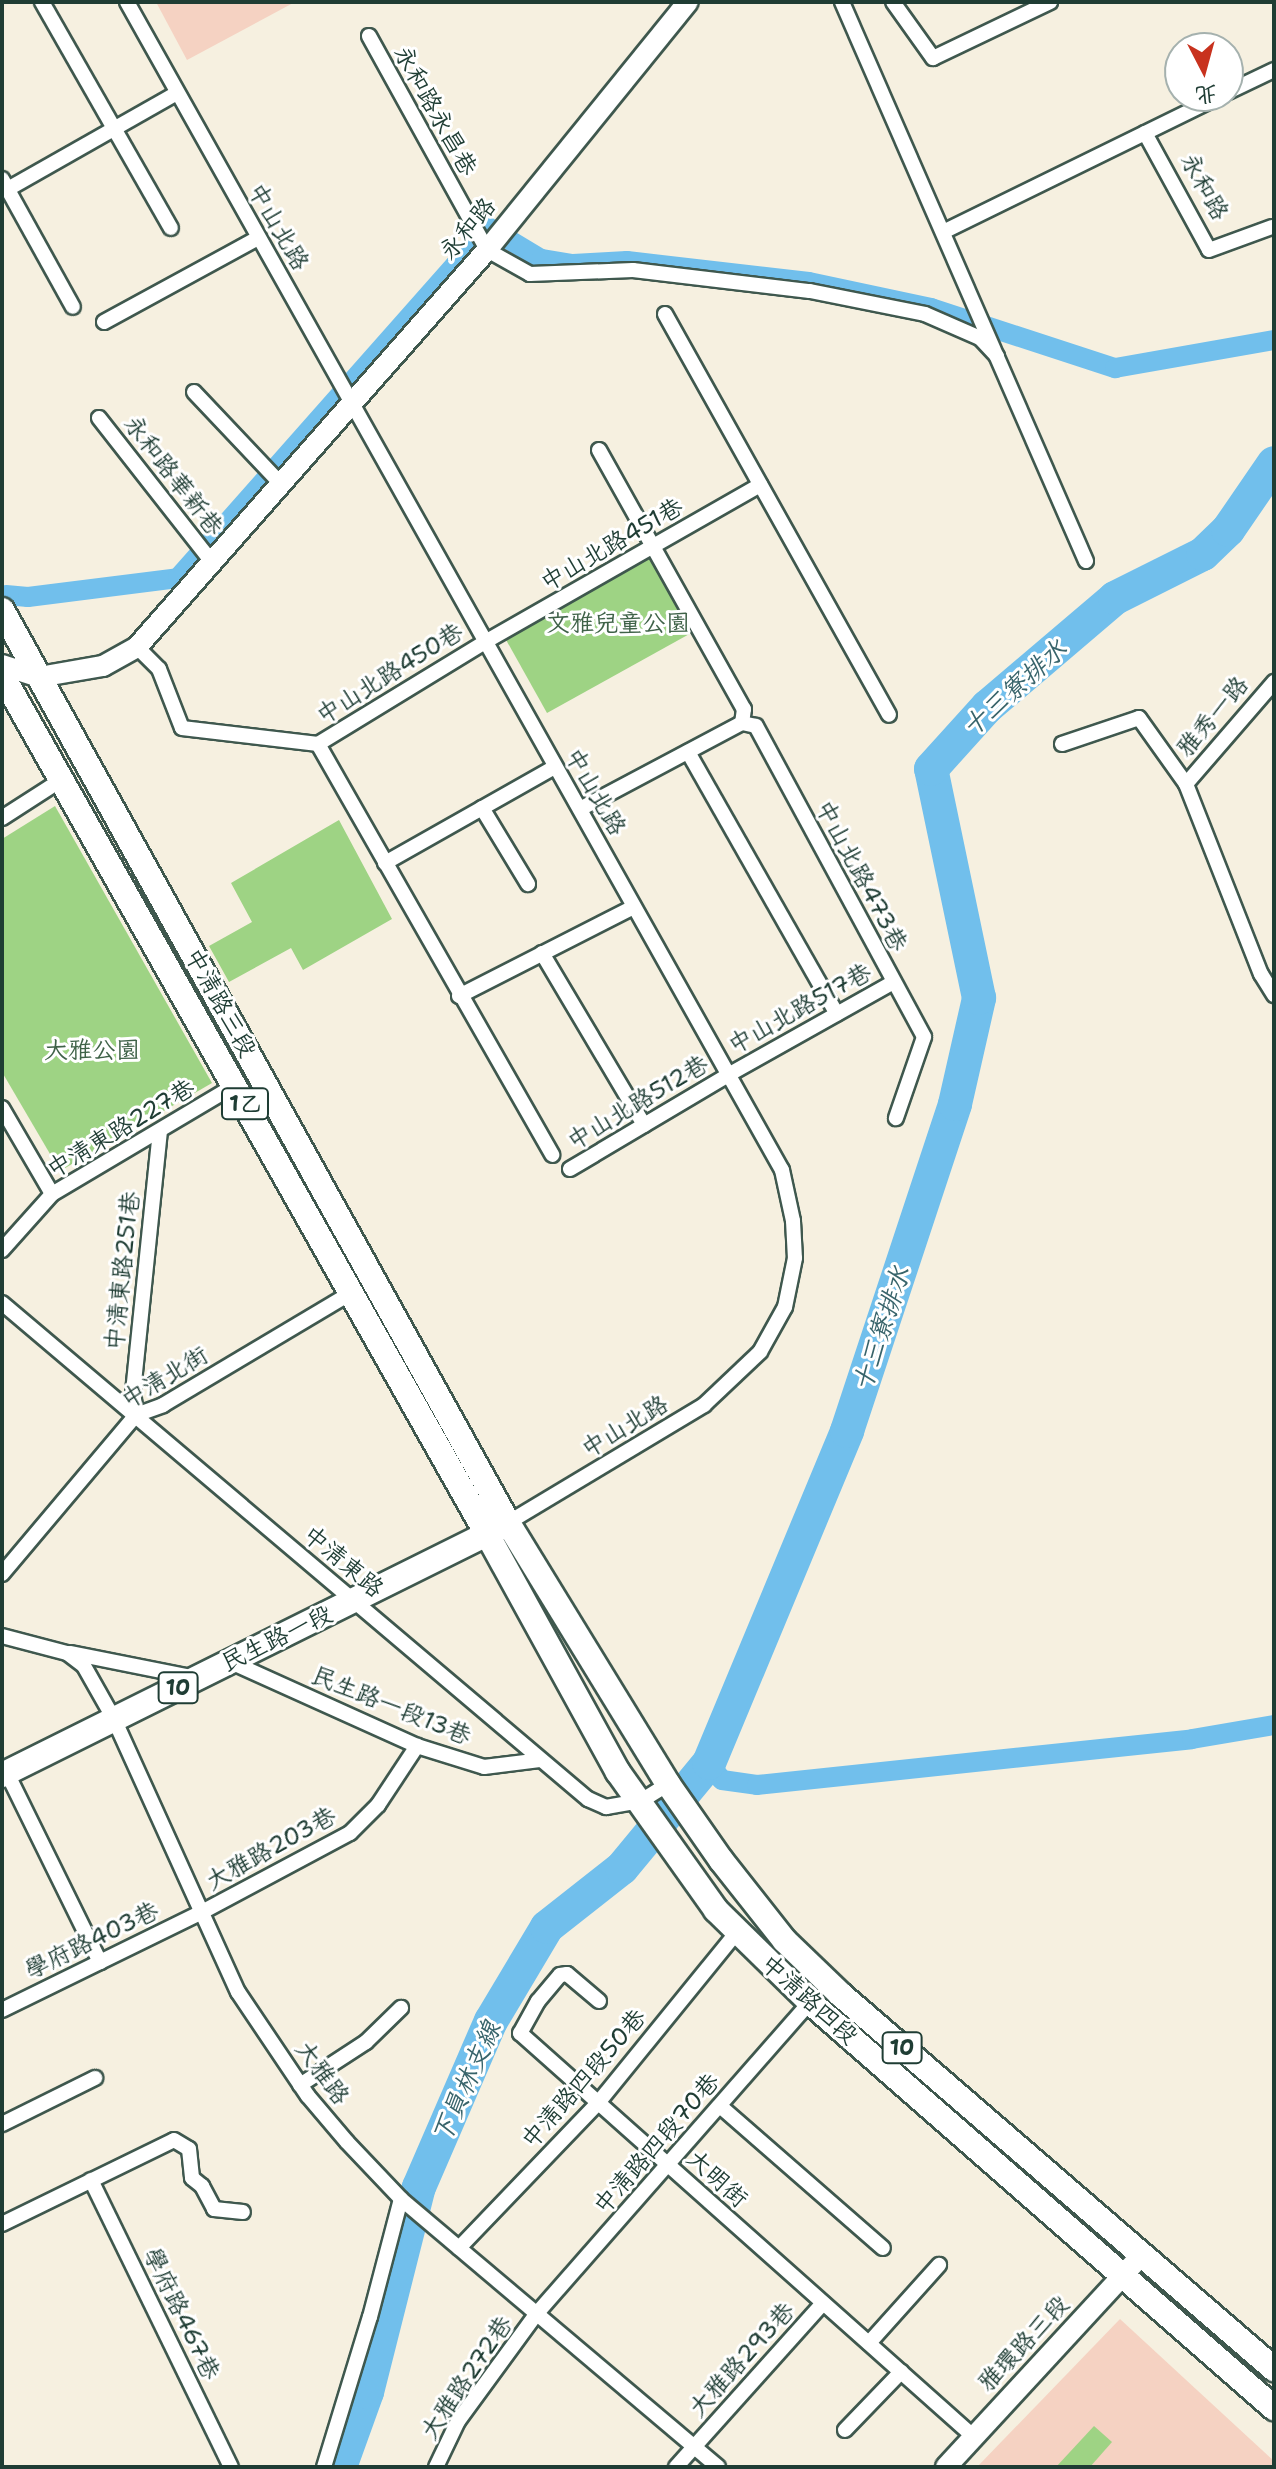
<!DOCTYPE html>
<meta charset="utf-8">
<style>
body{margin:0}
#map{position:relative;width:1276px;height:2469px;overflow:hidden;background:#f6f0e0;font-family:"Shantell Sans","LXGW WenKai TC",sans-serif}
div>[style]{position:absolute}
.built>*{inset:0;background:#f5d2c2}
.green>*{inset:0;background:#9ed384}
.canal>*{height:20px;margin:-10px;padding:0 10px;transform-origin:10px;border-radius:10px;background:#71bfec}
.river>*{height:34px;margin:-17px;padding:0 17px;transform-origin:17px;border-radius:17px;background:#71bfec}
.roads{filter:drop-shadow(2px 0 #3f584e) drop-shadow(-2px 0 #3f584e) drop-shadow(0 2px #3f584e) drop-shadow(0 -2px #3f584e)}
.street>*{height:14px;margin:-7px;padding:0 7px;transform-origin:7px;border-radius:7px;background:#fff}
.secondary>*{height:20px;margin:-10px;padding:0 10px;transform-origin:10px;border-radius:10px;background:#fff}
.primary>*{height:24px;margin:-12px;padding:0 12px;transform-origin:12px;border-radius:12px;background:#fff}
span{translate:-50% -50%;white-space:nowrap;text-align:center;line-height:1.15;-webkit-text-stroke:6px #fff;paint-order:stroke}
.shield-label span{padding:2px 6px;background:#fff;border:2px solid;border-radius:6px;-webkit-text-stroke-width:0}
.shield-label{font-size:22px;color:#1f3d34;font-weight:700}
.street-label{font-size:24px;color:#1f3d34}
.park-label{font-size:24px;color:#3f6248}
.water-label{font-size:26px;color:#38646b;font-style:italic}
.frame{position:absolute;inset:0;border:4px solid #1f3d34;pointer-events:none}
.north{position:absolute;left:1164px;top:32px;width:80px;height:80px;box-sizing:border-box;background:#fff;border:2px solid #a5b1ae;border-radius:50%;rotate:174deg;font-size:22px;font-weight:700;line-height:32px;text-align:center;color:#1f3d34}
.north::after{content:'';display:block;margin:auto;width:28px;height:36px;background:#c8321e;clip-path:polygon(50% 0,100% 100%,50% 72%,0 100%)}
</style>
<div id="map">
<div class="built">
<i style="clip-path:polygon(156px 2px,295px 2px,187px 60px)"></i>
<i style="clip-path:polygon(1120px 2319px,1274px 2461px,1274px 2467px,977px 2467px)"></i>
</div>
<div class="green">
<i style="clip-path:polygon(651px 556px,693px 632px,547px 713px,505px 638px)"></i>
<i style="clip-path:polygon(55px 806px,212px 1083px,60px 1171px,2px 1072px,2px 839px)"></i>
<i style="clip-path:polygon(339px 820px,392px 919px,303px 970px,291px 948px,229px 982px,209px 946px,252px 922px,231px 883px)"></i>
<i style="clip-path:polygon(1094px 2426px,1112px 2442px,1090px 2467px,1056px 2467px)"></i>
</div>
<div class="canal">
<i style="left:6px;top:595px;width:22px;rotate:5deg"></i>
<i style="left:28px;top:597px;width:151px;rotate:-7.2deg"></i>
<i style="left:178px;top:578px;width:468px;rotate:-48.5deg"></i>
<i style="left:488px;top:227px;width:62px;rotate:31.1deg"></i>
<i style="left:541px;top:259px;width:32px;rotate:9deg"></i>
<i style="left:573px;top:264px;width:54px;rotate:-3.2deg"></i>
<i style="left:627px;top:261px;width:183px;rotate:6.6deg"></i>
<i style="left:809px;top:282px;width:125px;rotate:12deg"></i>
<i style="left:931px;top:308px;width:194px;rotate:18.1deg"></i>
<i style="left:1115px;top:368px;width:161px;rotate:-10deg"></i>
<i style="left:709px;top:1763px;width:21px;rotate:53deg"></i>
<i style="left:722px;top:1780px;width:35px;rotate:8deg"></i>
<i style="left:757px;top:1785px;width:437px;rotate:-6deg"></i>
<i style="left:1192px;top:1739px;width:83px;rotate:-9.7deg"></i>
</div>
<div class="river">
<i style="left:340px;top:2467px;width:80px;rotate:-70.2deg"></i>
<i style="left:367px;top:2392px;width:211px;rotate:-75.8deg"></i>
<i style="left:419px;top:2187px;width:181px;rotate:-66.6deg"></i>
<i style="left:491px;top:2021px;width:109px;rotate:-59.2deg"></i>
<i style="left:547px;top:1927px;width:95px;rotate:-38.2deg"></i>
<i style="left:622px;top:1868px;width:136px;rotate:-50.4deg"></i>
<i style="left:709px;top:1763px;width:360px;rotate:-67.4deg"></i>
<i style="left:847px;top:1431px;width:344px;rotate:-71.7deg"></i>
<i style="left:955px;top:1104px;width:109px;rotate:-77.2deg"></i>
<i style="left:979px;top:998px;width:234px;rotate:-101.8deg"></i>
<i style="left:931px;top:769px;width:84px;rotate:-47.9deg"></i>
<i style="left:987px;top:707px;width:168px;rotate:-40.4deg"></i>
<i style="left:1115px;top:598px;width:98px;rotate:-26.6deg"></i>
<i style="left:1203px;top:554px;width:35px;rotate:-44deg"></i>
<i style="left:1228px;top:530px;width:81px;rotate:-55.5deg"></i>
</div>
<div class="roads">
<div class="street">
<i style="left:42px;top:2px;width:260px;rotate:60.3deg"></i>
<i style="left:127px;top:2px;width:1339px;rotate:60.72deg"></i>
<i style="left:782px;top:1170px;width:52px;rotate:77.8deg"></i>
<i style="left:793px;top:1221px;width:37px;rotate:87deg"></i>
<i style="left:795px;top:1258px;width:50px;rotate:101.5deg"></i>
<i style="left:785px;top:1307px;width:51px;rotate:119.1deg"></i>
<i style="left:760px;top:1352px;width:77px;rotate:136.6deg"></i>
<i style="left:704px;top:1405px;width:229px;rotate:149deg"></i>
<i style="left:842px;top:2px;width:610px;rotate:66.42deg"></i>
<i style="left:893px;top:2px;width:69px;rotate:54.5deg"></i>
<i style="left:933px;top:58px;width:130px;rotate:-25.6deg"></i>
<i style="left:369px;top:36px;width:244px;rotate:61.1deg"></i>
<i style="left:487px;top:250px;width:49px;rotate:29.2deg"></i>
<i style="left:530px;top:274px;width:103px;rotate:-2.2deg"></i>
<i style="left:633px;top:270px;width:178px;rotate:6.8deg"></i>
<i style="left:810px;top:291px;width:117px;rotate:11.3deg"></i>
<i style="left:925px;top:314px;width:60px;rotate:23.6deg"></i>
<i style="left:980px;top:338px;width:25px;rotate:47deg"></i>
<i style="left:1228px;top:92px;width:51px;rotate:-25.6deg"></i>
<i style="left:1145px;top:133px;width:133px;rotate:61.3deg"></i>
<i style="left:1209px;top:250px;width:67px;rotate:-20.1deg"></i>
<i style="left:2px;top:179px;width:146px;rotate:61deg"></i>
<i style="left:8px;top:189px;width:194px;rotate:-29.6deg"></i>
<i style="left:943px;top:232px;width:309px;rotate:-26.1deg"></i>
<i style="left:665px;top:314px;width:459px;rotate:60.8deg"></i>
<i style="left:104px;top:322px;width:175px;rotate:-28.6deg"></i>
<i style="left:194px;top:392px;width:127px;rotate:46.6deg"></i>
<i style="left:99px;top:418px;width:183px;rotate:51.9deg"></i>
<i style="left:599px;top:450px;width:297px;rotate:60.8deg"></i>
<i style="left:744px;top:709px;width:14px;rotate:98deg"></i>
<i style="left:137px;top:647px;width:31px;rotate:45deg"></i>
<i style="left:159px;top:669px;width:63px;rotate:68.7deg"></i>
<i style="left:182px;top:728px;width:137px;rotate:6.7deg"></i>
<i style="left:318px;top:744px;width:196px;rotate:-31.4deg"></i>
<i style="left:485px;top:642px;width:317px;rotate:-29.7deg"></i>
<i style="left:318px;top:744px;width:473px;rotate:60.3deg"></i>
<i style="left:1062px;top:744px;width:81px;rotate:-18.7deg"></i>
<i style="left:1139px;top:718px;width:81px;rotate:54.5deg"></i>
<i style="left:1186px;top:784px;width:204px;rotate:68.5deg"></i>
<i style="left:1261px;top:974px;width:25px;rotate:58deg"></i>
<i style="left:688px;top:752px;width:301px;rotate:60.4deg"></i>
<i style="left:1186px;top:784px;width:135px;rotate:-49.2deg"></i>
<i style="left:482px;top:808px;width:89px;rotate:58.8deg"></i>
<i style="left:580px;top:809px;width:183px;rotate:-28deg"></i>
<i style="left:742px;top:723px;width:14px;rotate:12deg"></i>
<i style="left:756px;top:726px;width:353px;rotate:61.6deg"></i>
<i style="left:924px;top:1037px;width:86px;rotate:109.1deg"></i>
<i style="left:2px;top:818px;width:70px;rotate:-32.8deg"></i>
<i style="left:385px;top:863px;width:195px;rotate:-29.5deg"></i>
<i style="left:542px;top:953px;width:200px;rotate:59.3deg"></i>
<i style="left:459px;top:996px;width:196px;rotate:-27deg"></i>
<i style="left:2px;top:1108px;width:99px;rotate:59.8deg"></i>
<i style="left:570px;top:1169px;width:184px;rotate:-30.7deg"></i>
<i style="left:728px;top:1075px;width:190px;rotate:-29.3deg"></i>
<i style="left:2px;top:1250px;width:75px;rotate:-48.2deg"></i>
<i style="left:52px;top:1194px;width:212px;rotate:-30.7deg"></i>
<i style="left:2px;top:1303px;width:768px;rotate:40.25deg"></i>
<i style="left:588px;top:1799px;width:20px;rotate:24deg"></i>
<i style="left:606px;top:1807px;width:36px;rotate:-10deg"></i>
<i style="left:641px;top:1801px;width:32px;rotate:-32deg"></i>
<i style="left:136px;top:1415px;width:23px;rotate:-97deg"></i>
<i style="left:133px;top:1392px;width:262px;rotate:-84.1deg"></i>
<i style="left:2px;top:1574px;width:208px;rotate:-49.9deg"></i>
<i style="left:136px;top:1415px;width:29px;rotate:-20deg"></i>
<i style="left:163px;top:1405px;width:219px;rotate:-30.8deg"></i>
<i style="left:2px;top:1636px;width:67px;rotate:14.7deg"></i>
<i style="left:67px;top:1653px;width:21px;rotate:37deg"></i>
<i style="left:84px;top:1666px;width:61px;rotate:60.5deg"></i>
<i style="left:114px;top:1719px;width:300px;rotate:65.6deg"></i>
<i style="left:238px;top:1992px;width:125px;rotate:56.1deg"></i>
<i style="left:308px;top:2096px;width:60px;rotate:49.7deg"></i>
<i style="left:347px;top:2142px;width:79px;rotate:46.5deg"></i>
<i style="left:401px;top:2199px;width:415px;rotate:40.2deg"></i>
<i style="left:71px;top:1653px;width:127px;rotate:11.3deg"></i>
<i style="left:231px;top:1662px;width:204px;rotate:24.3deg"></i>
<i style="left:417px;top:1746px;width:70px;rotate:17.4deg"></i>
<i style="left:484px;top:1767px;width:56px;rotate:-7.1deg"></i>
<i style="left:7px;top:1773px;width:211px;rotate:63.8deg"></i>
<i style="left:599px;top:2001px;width:42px;rotate:-139.8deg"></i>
<i style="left:567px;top:1974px;width:7px;rotate:172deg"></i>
<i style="left:560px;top:1975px;width:34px;rotate:130deg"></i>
<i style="left:538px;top:2001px;width:37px;rotate:119deg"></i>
<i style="left:520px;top:2033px;width:608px;rotate:41.66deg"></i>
<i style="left:2px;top:2010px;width:223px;rotate:-26.1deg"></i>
<i style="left:202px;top:1912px;width:168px;rotate:-28.1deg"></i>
<i style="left:350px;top:1833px;width:40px;rotate:-45deg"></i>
<i style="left:378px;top:1805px;width:71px;rotate:-56.5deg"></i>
<i style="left:300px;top:2085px;width:79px;rotate:-33.1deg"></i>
<i style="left:366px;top:2042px;width:49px;rotate:-44.2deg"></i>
<i style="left:720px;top:2106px;width:216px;rotate:41.1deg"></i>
<i style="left:2px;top:2124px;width:104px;rotate:-26.3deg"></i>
<i style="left:91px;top:2180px;width:319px;rotate:64deg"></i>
<i style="left:2px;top:2224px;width:191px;rotate:-26deg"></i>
<i style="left:174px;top:2140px;width:17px;rotate:31deg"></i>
<i style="left:189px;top:2149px;width:29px;rotate:84deg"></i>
<i style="left:192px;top:2178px;width:13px;rotate:39deg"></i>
<i style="left:202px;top:2186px;width:26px;rotate:62deg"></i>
<i style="left:214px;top:2209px;width:29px;rotate:6deg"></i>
<i style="left:459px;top:2248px;width:201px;rotate:-46.2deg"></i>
<i style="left:598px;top:2103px;width:219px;rotate:-50.9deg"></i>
<i style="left:869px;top:2343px;width:105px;rotate:-48.1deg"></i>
<i style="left:845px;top:2430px;width:81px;rotate:-46deg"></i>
<i style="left:324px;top:2467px;width:157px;rotate:-73deg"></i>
<i style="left:370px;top:2317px;width:122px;rotate:-75.3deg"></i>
<i style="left:436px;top:2467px;width:51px;rotate:-64.4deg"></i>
<i style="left:458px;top:2421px;width:134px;rotate:-53.8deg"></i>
<i style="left:537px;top:2313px;width:414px;rotate:-48.7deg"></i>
<i style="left:676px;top:2467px;width:220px;rotate:-48.1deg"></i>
</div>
<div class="secondary">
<i style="left:2px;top:665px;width:39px;rotate:18deg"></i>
<i style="left:39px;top:677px;width:65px;rotate:-9.8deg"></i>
<i style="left:103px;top:666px;width:39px;rotate:-29deg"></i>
<i style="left:137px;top:647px;width:529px;rotate:-48.6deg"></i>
<i style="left:487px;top:250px;width:319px;rotate:-51deg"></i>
<i style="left:946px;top:2467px;width:287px;rotate:-47.3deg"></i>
</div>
<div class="primary">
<i style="left:2px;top:610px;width:1044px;rotate:61deg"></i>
<i style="left:508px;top:1523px;width:306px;rotate:58.5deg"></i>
<i style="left:668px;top:1784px;width:93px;rotate:55.1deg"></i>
<i style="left:721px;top:1860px;width:103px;rotate:51.7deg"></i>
<i style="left:785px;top:1941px;width:76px;rotate:43.9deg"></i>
<i style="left:840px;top:1994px;width:574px;rotate:40.83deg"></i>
<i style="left:2px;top:675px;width:986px;rotate:60.55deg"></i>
<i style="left:487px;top:1534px;width:272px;rotate:61.2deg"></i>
<i style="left:618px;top:1772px;width:169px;rotate:54.6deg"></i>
<i style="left:716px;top:1910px;width:132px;rotate:44.4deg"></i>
<i style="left:810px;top:2002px;width:617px;rotate:41.19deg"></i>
<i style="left:2px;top:1775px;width:555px;rotate:-26.43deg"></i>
</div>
</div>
<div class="shield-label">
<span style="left:245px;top:1104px">1乙</span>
<span style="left:178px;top:1688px">10</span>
<span style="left:902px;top:2048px">10</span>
</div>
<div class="street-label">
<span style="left:435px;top:111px;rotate:61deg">永和路永昌巷</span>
<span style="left:1204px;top:187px;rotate:61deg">永和路</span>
<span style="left:278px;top:227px;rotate:60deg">中山北路</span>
<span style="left:468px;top:229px;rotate:-50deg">永和路</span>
<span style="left:173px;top:476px;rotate:52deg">永和路華新巷</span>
<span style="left:612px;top:545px;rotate:-30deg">中山北路451巷</span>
<span style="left:390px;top:674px;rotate:-32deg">中山北路450巷</span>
<span style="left:1213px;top:717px;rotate:-50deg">雅秀一路</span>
<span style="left:595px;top:792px;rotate:60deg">中山北路</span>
<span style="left:861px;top:876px;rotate:62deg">中山北路473巷</span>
<span style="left:220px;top:1003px;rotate:61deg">中清路三段</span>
<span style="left:800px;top:1009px;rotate:-29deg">中山北路517巷</span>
<span style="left:638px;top:1103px;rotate:-31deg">中山北路512巷</span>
<span style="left:121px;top:1129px;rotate:-31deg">中清東路227巷</span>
<span style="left:123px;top:1271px;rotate:-84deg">中清東路251巷</span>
<span style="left:165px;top:1378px;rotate:-31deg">中清北街</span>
<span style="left:625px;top:1427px;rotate:-31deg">中山北路</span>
<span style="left:343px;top:1562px;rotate:40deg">中清東路</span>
<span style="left:277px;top:1639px;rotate:-26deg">民生路一段</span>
<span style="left:391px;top:1706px;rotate:22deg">民生路一段13巷</span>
<span style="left:271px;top:1849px;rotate:-29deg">大雅路203巷</span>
<span style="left:92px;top:1941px;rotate:-26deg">學府路403巷</span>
<span style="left:809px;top:2000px;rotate:42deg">中清路四段</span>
<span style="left:322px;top:2073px;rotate:54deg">大雅路</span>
<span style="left:584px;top:2079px;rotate:-49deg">中清路四段50巷</span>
<span style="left:657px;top:2144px;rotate:-49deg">中清路四段70巷</span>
<span style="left:717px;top:2179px;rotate:42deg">大明街</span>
<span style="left:181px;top:2314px;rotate:64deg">學府路467巷</span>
<span style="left:1024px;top:2344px;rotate:-47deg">雅環路三段</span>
<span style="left:742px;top:2360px;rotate:-48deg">大雅路293巷</span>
<span style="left:467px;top:2378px;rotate:-56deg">大雅路272巷</span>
</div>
<div class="park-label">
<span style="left:618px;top:624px">文雅兒童公園</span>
<span style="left:92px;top:1051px">大雅公園</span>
</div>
<div class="water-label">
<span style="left:1014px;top:688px;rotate:-42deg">十三寮排水</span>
<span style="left:881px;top:1329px;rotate:-72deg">十三寮排水</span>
<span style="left:466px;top:2082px;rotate:-66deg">下員林支線</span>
</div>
<div class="frame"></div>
<div class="north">北</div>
</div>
